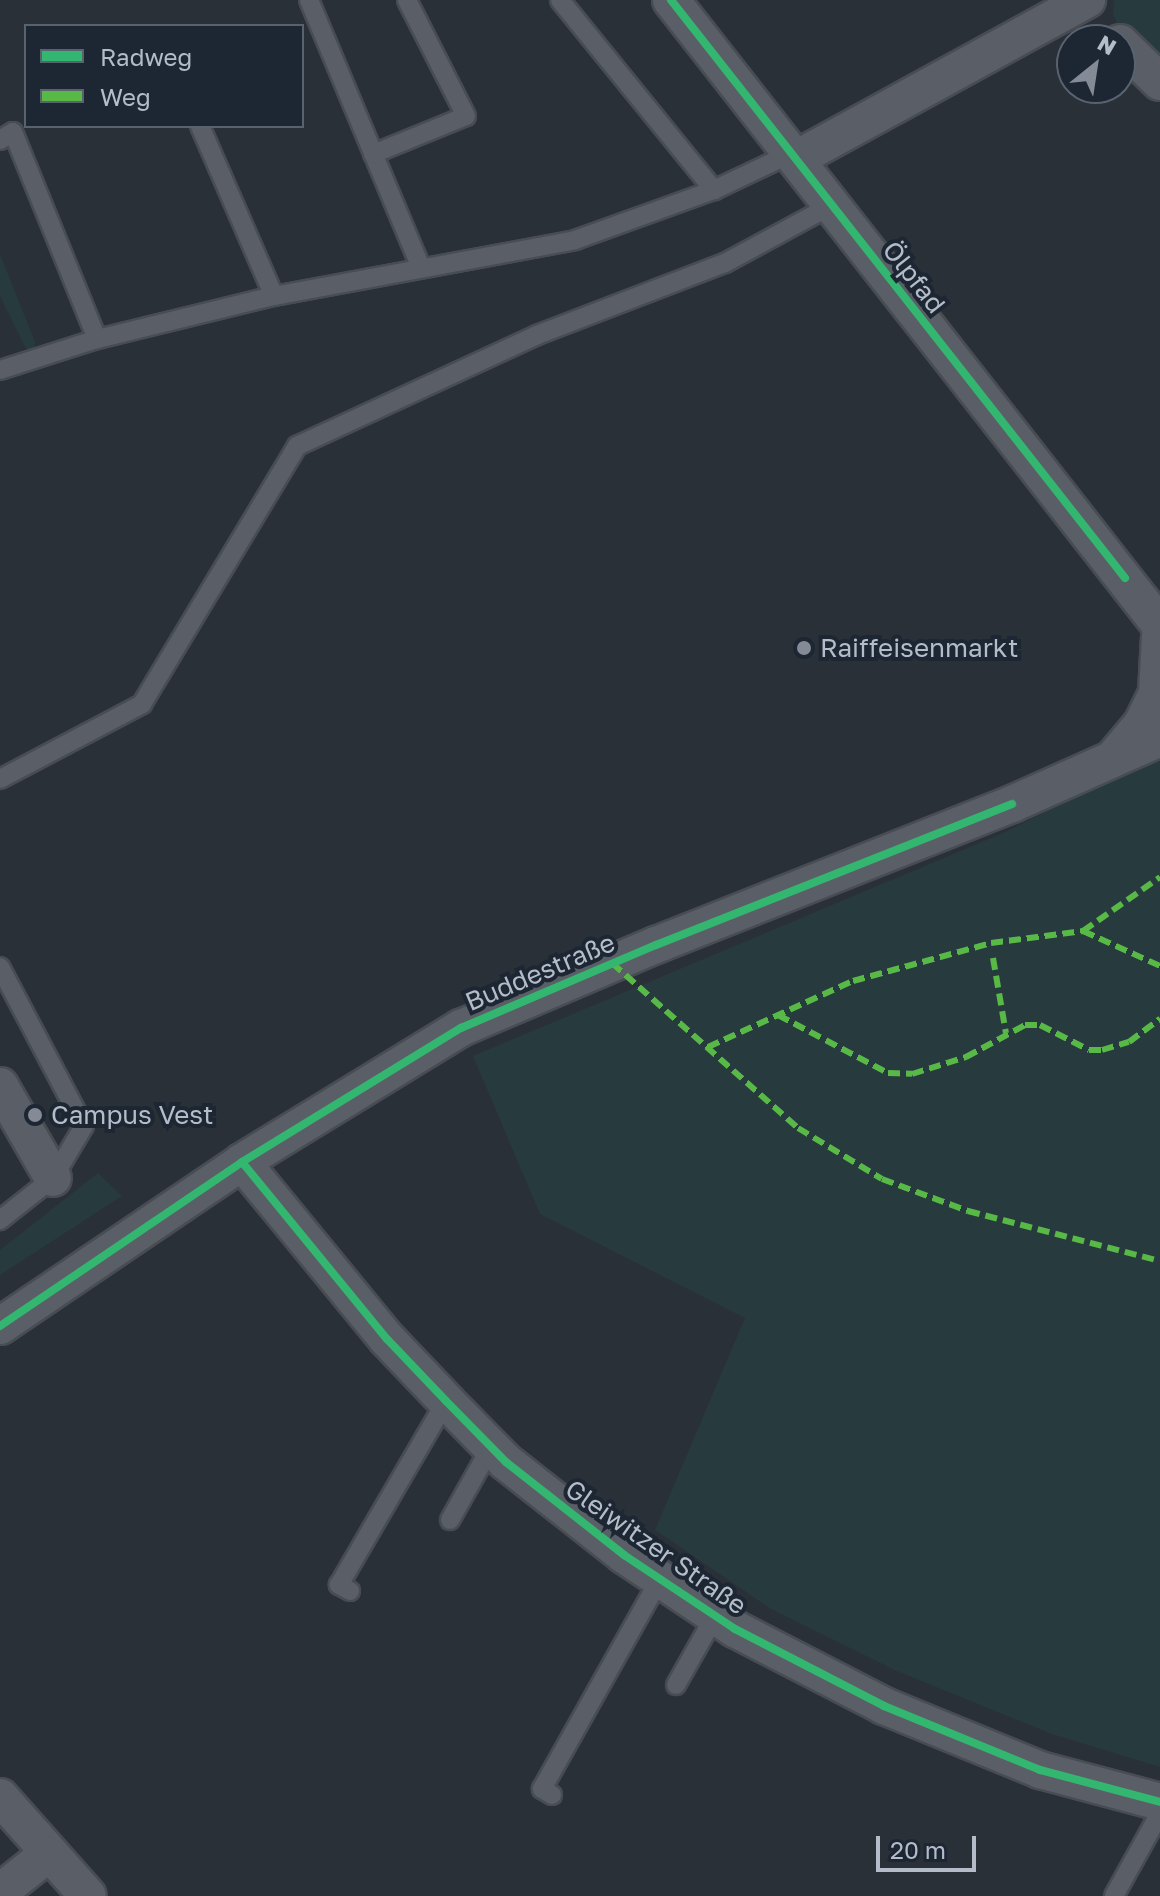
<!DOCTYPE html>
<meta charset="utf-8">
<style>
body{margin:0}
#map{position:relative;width:1160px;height:1896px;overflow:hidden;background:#2a3038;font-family:"Golos Text",sans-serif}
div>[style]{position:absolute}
.green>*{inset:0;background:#273a3e}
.roads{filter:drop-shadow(2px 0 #484c53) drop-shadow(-2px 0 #484c53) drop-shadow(0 2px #484c53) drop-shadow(0 -2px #484c53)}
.lane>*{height:18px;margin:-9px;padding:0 9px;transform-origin:9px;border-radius:9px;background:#5a5e66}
.street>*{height:36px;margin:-18px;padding:0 18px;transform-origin:18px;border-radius:18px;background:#5a5e66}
.quiet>*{height:6px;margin-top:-3px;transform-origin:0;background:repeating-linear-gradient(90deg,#58b947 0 12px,transparent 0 18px)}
.cycleway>*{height:8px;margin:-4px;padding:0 4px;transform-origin:4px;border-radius:4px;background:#33b770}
.dots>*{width:22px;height:22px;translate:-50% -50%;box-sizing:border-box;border:4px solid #1d2633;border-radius:50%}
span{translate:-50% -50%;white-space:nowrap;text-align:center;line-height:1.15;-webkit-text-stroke:8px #1d2633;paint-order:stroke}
.street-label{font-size:26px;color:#b4bcc9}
.poi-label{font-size:26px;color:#b4bcc9}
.left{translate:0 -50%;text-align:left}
.legend{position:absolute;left:24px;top:24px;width:280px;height:104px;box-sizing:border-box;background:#1d2633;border:2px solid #59626f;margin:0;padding:10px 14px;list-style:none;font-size:24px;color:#b4bcc9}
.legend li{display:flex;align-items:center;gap:16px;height:40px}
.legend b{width:40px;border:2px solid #59626f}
.north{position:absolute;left:1056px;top:24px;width:80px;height:80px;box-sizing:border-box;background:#1d2633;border:2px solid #59626f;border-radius:50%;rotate:30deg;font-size:22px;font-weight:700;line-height:32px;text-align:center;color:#b4bcc9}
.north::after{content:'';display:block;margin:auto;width:28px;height:36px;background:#848b96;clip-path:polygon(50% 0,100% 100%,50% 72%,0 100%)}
.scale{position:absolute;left:876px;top:1836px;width:100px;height:36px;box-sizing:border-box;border:4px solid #b4bcc9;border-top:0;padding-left:10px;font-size:24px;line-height:28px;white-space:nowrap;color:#b4bcc9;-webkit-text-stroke:6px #1d2633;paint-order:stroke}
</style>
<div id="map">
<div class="green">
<i style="clip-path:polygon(1114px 0,1160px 0,1160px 66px,1117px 23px,1113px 13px)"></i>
<i style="clip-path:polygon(0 254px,35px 342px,34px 349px,27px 349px,24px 345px,0 296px)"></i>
<i style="clip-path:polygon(1160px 755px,1160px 1767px,1052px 1734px,897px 1671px,771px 1609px,655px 1530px,745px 1318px,540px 1214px,473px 1056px,1001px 834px)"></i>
<i style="clip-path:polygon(98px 1173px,122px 1196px,0 1275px,0 1250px)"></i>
</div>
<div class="roads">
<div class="lane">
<i style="left:309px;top:0;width:290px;rotate:67.3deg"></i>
<i style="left:560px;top:0;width:245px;rotate:51deg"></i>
<i style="left:200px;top:126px;width:185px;rotate:66.5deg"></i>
<i style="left:0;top:140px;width:15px;rotate:-32deg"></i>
<i style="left:13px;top:132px;width:223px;rotate:67.9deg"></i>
<i style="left:373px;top:154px;width:100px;rotate:-22.2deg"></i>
<i style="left:466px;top:116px;width:130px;rotate:-117deg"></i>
<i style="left:0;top:370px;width:102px;rotate:-17.7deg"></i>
<i style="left:97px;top:339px;width:182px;rotate:-13.7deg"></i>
<i style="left:274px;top:296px;width:306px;rotate:-10.5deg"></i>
<i style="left:575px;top:240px;width:148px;rotate:-19.8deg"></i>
<i style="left:714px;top:190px;width:86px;rotate:-25.4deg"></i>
<i style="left:0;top:779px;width:161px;rotate:-27.8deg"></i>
<i style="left:142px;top:704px;width:301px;rotate:-59deg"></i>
<i style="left:297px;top:446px;width:264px;rotate:-24.8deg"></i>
<i style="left:537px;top:335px;width:201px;rotate:-21deg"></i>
<i style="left:725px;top:263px;width:122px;rotate:-28.5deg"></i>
<i style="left:0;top:967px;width:180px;rotate:62.2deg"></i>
<i style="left:84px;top:1126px;width:61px;rotate:120.8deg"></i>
<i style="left:53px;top:1178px;width:68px;rotate:141.6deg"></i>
<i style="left:450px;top:1520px;width:84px;rotate:-60.7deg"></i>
<i style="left:350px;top:1591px;width:13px;rotate:-151deg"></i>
<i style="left:339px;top:1585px;width:213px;rotate:-59.8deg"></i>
<i style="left:676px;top:1685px;width:79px;rotate:-60.5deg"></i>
<i style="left:552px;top:1795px;width:12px;rotate:-149deg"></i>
<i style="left:542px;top:1789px;width:241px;rotate:-60.7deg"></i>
<i style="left:1114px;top:1896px;width:95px;rotate:-61deg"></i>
</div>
<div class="street">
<i style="left:671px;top:0;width:794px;rotate:51.96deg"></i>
<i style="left:1120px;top:43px;width:56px;rotate:44.3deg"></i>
<i style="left:796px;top:159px;width:332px;rotate:-28.7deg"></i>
<i style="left:1115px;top:756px;width:42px;rotate:-49.8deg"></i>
<i style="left:1142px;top:724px;width:34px;rotate:-64deg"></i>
<i style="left:1157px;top:693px;width:57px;rotate:-87deg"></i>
<i style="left:0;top:1086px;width:106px;rotate:60.1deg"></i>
<i style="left:242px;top:1162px;width:229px;rotate:50.7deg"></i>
<i style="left:387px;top:1339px;width:86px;rotate:46.4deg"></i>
<i style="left:446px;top:1401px;width:86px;rotate:45.5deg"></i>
<i style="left:506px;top:1462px;width:150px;rotate:38.2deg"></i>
<i style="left:624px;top:1555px;width:133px;rotate:33.7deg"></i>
<i style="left:735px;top:1629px;width:168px;rotate:27.3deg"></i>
<i style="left:884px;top:1706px;width:169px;rotate:22.3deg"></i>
<i style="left:1040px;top:1770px;width:124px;rotate:14.9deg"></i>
<i style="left:0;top:1326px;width:292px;rotate:-34.1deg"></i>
<i style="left:242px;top:1162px;width:257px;rotate:-31.5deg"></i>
<i style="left:461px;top:1028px;width:212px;rotate:-23.1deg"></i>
<i style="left:656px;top:945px;width:383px;rotate:-21.6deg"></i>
<i style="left:1012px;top:804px;width:162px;rotate:-24deg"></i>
<i style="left:0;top:1797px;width:132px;rotate:48.4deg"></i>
<i style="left:0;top:1892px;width:61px;rotate:-38.4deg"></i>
</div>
</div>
<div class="quiet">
<i style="left:1083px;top:931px;width:85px;rotate:24.4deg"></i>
<i style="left:993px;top:958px;width:76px;rotate:80.2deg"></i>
<i style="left:612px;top:963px;width:249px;rotate:41.6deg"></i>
<i style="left:798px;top:1128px;width:98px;rotate:31.3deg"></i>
<i style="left:882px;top:1179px;width:92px;rotate:20.4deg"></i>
<i style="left:968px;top:1211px;width:198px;rotate:14.6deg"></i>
<i style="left:778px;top:1015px;width:124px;rotate:27.8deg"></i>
<i style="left:888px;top:1073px;width:24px;rotate:2deg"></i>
<i style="left:912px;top:1074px;width:57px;rotate:-17.5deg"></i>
<i style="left:966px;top:1057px;width:67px;rotate:-28.5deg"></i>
<i style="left:1025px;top:1025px;width:15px"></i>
<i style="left:1040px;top:1025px;width:55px;rotate:27deg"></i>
<i style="left:1089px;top:1050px;width:13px"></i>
<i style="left:1102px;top:1050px;width:28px;rotate:-17deg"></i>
<i style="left:1129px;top:1042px;width:39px;rotate:-37deg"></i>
<i style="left:708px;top:1047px;width:159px;rotate:-24.5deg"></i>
<i style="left:853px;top:981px;width:143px;rotate:-15.4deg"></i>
<i style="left:991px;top:943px;width:93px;rotate:-7.4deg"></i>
<i style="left:1083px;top:931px;width:94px;rotate:-35deg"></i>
</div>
<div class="cycleway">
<i style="left:671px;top:0;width:735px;rotate:51.85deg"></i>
<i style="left:242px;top:1162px;width:229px;rotate:50.7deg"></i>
<i style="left:387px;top:1339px;width:86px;rotate:46.4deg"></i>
<i style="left:446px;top:1401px;width:86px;rotate:45.5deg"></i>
<i style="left:506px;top:1462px;width:150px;rotate:38.2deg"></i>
<i style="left:624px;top:1555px;width:133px;rotate:33.7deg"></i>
<i style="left:735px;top:1629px;width:168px;rotate:27.3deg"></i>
<i style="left:884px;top:1706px;width:169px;rotate:22.3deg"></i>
<i style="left:1040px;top:1770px;width:124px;rotate:14.9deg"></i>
<i style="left:0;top:1326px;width:292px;rotate:-34.1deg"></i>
<i style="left:242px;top:1162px;width:257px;rotate:-31.5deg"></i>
<i style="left:461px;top:1028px;width:212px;rotate:-23.1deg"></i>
<i style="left:656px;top:945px;width:383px;rotate:-21.6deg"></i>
</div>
<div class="dots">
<i style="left:804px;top:648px;background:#848b96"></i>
<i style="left:35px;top:1115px;background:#848b96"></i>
</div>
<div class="street-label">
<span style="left:914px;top:277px;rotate:52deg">Ölpfad</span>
<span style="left:540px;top:972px;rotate:-23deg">Buddestraße</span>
<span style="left:656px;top:1547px;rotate:35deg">Gleiwitzer Straße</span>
</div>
<div class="poi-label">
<span class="left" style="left:820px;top:648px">Raiffeisenmarkt</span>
<span class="left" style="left:51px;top:1115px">Campus Vest</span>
</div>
<ul class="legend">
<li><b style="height:10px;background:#33b770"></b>Radweg</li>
<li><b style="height:10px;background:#58b947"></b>Weg</li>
</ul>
<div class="north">N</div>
<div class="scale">20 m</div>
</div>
